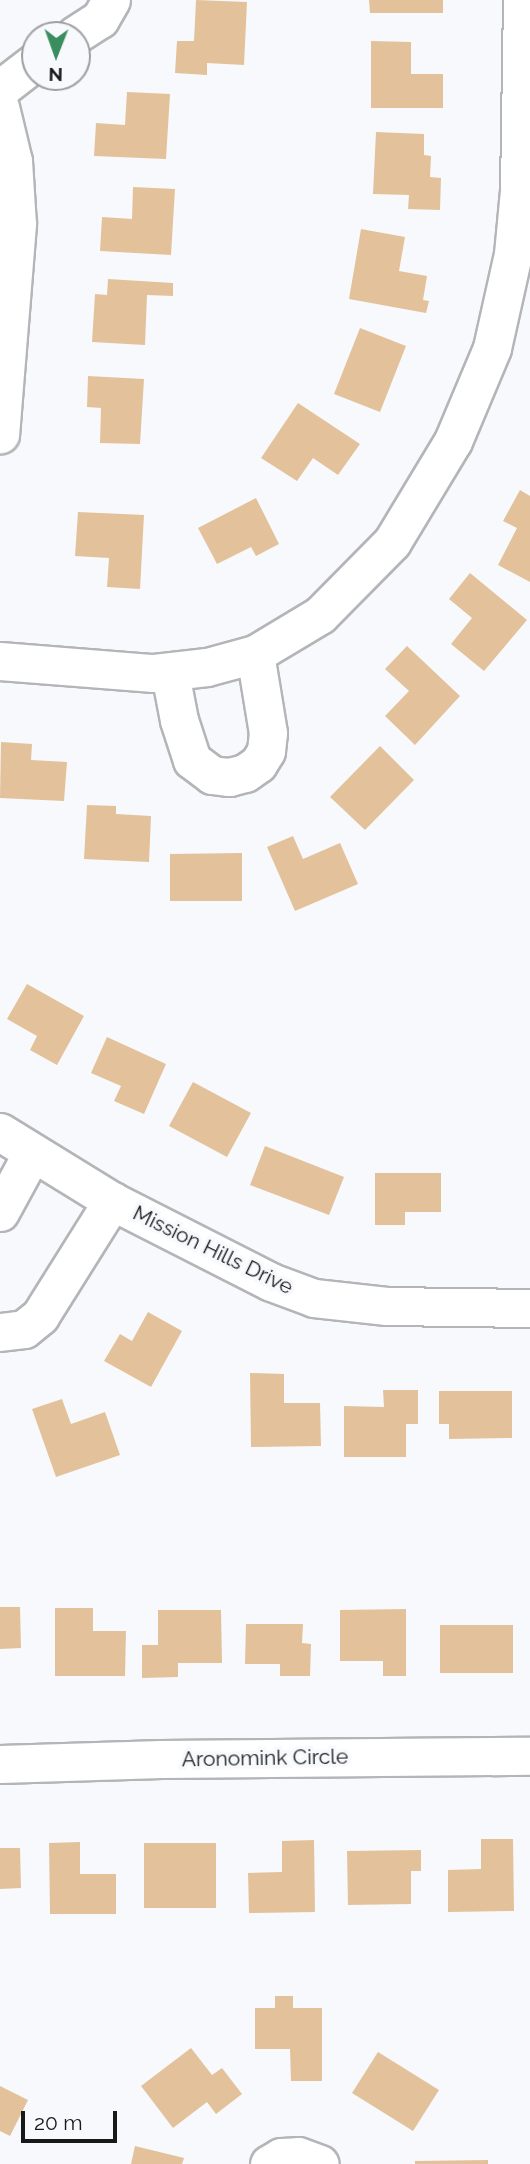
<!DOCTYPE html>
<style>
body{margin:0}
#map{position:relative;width:530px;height:2164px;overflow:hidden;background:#f7f9fc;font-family:Raleway,sans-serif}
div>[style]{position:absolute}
.building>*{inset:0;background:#e3c29b}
.roads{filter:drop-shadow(2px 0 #b4b5b8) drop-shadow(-2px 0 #b4b5b8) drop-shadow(0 2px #b4b5b8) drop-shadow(0 -2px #b4b5b8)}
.minor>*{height:37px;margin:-18.5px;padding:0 18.5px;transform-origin:18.5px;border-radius:18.5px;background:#fff}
span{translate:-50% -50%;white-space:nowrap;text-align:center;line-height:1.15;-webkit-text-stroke:7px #f7f9fc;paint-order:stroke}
.street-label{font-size:21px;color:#19191a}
.north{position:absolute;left:21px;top:21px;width:70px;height:70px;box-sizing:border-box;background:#f7f9fc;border:2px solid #9e9fa2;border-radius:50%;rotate:181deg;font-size:19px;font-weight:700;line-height:28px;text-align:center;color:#19191a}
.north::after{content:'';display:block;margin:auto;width:24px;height:32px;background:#3a8d5e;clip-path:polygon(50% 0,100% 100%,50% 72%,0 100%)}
.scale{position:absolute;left:21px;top:2111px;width:96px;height:32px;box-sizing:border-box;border:4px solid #19191a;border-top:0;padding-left:9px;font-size:21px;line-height:24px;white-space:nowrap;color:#19191a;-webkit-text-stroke:5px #f7f9fc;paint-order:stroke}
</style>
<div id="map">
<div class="building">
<i style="clip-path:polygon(196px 0,247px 2px,244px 65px,207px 63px,207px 75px,175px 73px,177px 41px,194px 41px)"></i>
<i style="clip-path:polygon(369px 0,443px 0,443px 13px,370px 13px)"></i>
<i style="clip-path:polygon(371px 41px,411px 42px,411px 74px,443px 74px,443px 108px,371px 108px)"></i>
<i style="clip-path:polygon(127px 92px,170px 94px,166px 159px,94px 156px,96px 123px,125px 125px)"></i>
<i style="clip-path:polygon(376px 132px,424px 134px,424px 155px,431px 156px,430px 177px,441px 178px,440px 210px,408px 209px,409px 195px,373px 194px)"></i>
<i style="clip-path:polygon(133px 187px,175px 189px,171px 255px,100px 251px,102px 217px,132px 219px)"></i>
<i style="clip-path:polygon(361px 229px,405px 237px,399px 271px,427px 276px,423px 300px,429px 301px,426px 313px,349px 299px)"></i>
<i style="clip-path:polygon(108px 279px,173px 283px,173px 296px,147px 295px,145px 345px,92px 342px,95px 294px,107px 295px)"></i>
<i style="clip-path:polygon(360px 328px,406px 346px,380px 412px,334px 394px)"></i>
<i style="clip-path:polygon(88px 376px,144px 379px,140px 444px,100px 443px,101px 408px,87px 407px)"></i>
<i style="clip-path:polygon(298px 403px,360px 444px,338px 475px,313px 458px,297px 481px,261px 458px)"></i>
<i style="clip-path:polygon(520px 490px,530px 496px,530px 582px,498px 565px,517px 528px,503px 521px)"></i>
<i style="clip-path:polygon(256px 498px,279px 544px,256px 556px,251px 547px,217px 564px,198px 528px)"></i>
<i style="clip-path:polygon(78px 512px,144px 515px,140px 589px,107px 587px,109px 558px,75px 556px)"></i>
<i style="clip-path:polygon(470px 573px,527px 620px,484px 671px,451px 644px,472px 618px,449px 599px)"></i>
<i style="clip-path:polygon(407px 646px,460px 696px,415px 745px,385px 716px,409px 691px,385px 669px)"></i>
<i style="clip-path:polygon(1px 742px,32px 744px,31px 760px,67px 762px,64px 801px,0 798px)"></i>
<i style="clip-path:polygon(380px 746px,414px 780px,365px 830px,330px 797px)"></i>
<i style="clip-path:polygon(87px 805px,116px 806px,116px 814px,151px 816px,149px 862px,84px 859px)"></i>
<i style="clip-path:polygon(293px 836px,303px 859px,340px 843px,358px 884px,295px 911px,267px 847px)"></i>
<i style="clip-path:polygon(242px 853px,242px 901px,170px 901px,170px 854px)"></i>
<i style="clip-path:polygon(27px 984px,84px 1016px,57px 1065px,30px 1050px,37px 1036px,7px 1019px)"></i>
<i style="clip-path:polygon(107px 1037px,166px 1064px,144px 1114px,114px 1101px,121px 1086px,91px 1073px)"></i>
<i style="clip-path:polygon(193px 1082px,251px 1113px,227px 1157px,169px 1126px)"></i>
<i style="clip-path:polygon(265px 1146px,344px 1177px,329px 1215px,250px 1185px)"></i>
<i style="clip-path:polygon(375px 1173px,441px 1173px,441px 1212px,405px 1212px,405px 1225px,375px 1225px)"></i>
<i style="clip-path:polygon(148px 1312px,182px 1331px,151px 1387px,104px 1361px,120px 1334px,132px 1341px)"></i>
<i style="clip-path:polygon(250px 1373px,284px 1374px,284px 1403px,320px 1403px,321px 1446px,251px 1447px)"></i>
<i style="clip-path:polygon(383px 1390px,418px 1390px,418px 1424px,406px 1424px,406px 1457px,344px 1457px,344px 1406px,384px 1407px)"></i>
<i style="clip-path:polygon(439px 1391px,512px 1391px,512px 1438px,449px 1439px,449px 1424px,439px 1424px)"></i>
<i style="clip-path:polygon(62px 1399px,71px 1424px,105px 1412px,120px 1455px,56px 1477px,32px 1409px)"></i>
<i style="clip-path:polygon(0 1607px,20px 1607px,21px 1648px,0 1649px)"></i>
<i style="clip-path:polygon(55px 1608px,93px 1608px,93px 1631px,126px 1631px,125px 1676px,55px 1676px)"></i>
<i style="clip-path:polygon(406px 1609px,406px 1676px,383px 1676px,383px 1661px,340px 1661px,340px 1610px)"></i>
<i style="clip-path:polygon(158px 1610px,221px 1610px,222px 1663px,178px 1663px,178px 1677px,142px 1678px,142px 1645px,158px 1645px)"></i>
<i style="clip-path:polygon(246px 1624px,303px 1624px,302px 1643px,311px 1644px,310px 1676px,280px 1676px,280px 1664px,245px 1664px)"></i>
<i style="clip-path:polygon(440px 1625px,513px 1625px,513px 1673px,440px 1673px)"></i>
<i style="clip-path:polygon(481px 1839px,513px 1839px,514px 1911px,448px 1912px,448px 1870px,481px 1869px)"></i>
<i style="clip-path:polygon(314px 1840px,315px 1912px,249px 1913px,248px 1873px,282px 1872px,282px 1841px)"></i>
<i style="clip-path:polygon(80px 1842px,80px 1874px,116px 1874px,116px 1914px,50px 1914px,49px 1843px)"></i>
<i style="clip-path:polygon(144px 1843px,216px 1843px,216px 1908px,144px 1908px)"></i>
<i style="clip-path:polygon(0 1848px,20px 1848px,21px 1888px,0 1889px)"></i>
<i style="clip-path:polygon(421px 1850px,421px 1871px,411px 1871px,411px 1904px,348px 1905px,347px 1851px)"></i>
<i style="clip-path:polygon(275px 1996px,293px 1996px,293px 2008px,322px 2008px,322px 2081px,291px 2081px,290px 2049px,255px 2049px,255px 2008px,275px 2008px)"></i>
<i style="clip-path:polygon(191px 2048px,212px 2075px,222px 2068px,242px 2094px,216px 2114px,207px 2102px,173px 2128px,141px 2086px)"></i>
<i style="clip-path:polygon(378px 2052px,439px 2090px,413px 2131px,352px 2093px)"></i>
<i style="clip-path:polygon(0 2086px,28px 2100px,10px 2136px,0 2131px)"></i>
<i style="clip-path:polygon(135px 2146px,184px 2158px,182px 2164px,131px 2164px)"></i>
<i style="clip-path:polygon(488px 2160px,488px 2164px,415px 2164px,415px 2161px)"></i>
</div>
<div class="roads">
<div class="minor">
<i style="left:75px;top:35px;width:30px;rotate:-33deg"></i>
<i style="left:100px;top:19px;width:22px;rotate:-60deg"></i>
<i style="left:0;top:89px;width:44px;rotate:-37.6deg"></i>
<i style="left:0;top:107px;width:56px;rotate:76.5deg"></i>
<i style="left:13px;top:161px;width:63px;rotate:86.4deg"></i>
<i style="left:17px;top:224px;width:211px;rotate:94.6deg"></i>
<i style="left:0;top:661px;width:154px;rotate:4.5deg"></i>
<i style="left:154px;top:673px;width:53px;rotate:-6.5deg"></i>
<i style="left:207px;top:667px;width:50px;rotate:-15.2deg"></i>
<i style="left:255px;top:654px;width:76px;rotate:-31deg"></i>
<i style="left:320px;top:615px;width:103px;rotate:-45.4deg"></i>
<i style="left:392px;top:542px;width:118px;rotate:-58.9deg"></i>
<i style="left:453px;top:441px;width:101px;rotate:-67.2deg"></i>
<i style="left:492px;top:348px;width:96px;rotate:-77.4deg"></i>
<i style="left:513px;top:254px;width:64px;rotate:-84.6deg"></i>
<i style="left:519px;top:190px;width:190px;rotate:-89.1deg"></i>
<i style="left:170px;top:673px;width:48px;rotate:79.2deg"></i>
<i style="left:179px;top:720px;width:42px;rotate:72deg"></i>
<i style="left:192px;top:760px;width:25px;rotate:37deg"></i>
<i style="left:212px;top:775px;width:17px;rotate:7deg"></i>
<i style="left:229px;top:777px;width:16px;rotate:-14deg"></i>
<i style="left:245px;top:773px;width:16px;rotate:-35deg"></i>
<i style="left:258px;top:764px;width:15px;rotate:-58deg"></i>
<i style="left:266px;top:751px;width:18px;rotate:-84deg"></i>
<i style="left:268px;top:733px;width:80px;rotate:-99.3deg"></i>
<i style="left:0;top:1132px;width:132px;rotate:31.6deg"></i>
<i style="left:112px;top:1201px;width:178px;rotate:27deg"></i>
<i style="left:271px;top:1282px;width:46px;rotate:20.4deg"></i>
<i style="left:314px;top:1298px;width:73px;rotate:6.3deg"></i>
<i style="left:387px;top:1306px;width:143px;rotate:0.8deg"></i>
<i style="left:0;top:1212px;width:67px;rotate:-61.5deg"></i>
<i style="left:0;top:1332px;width:24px;rotate:-7deg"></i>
<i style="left:24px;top:1329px;width:21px;rotate:-39deg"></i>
<i style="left:40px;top:1316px;width:136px;rotate:-57.9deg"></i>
<i style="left:0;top:1764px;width:161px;rotate:-1.8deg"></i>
<i style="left:161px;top:1759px;width:369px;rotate:-0.5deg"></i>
<i style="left:269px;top:2164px;width:14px;rotate:-30deg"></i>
<i style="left:281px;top:2157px;width:17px;rotate:-3deg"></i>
<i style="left:298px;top:2156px;width:23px;rotate:20deg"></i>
</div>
</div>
<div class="street-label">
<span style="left:213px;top:1250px;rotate:26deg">Mission Hills Drive</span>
<span style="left:265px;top:1758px;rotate:-1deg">Aronomink Circle</span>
</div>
<div class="north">N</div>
<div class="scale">20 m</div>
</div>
